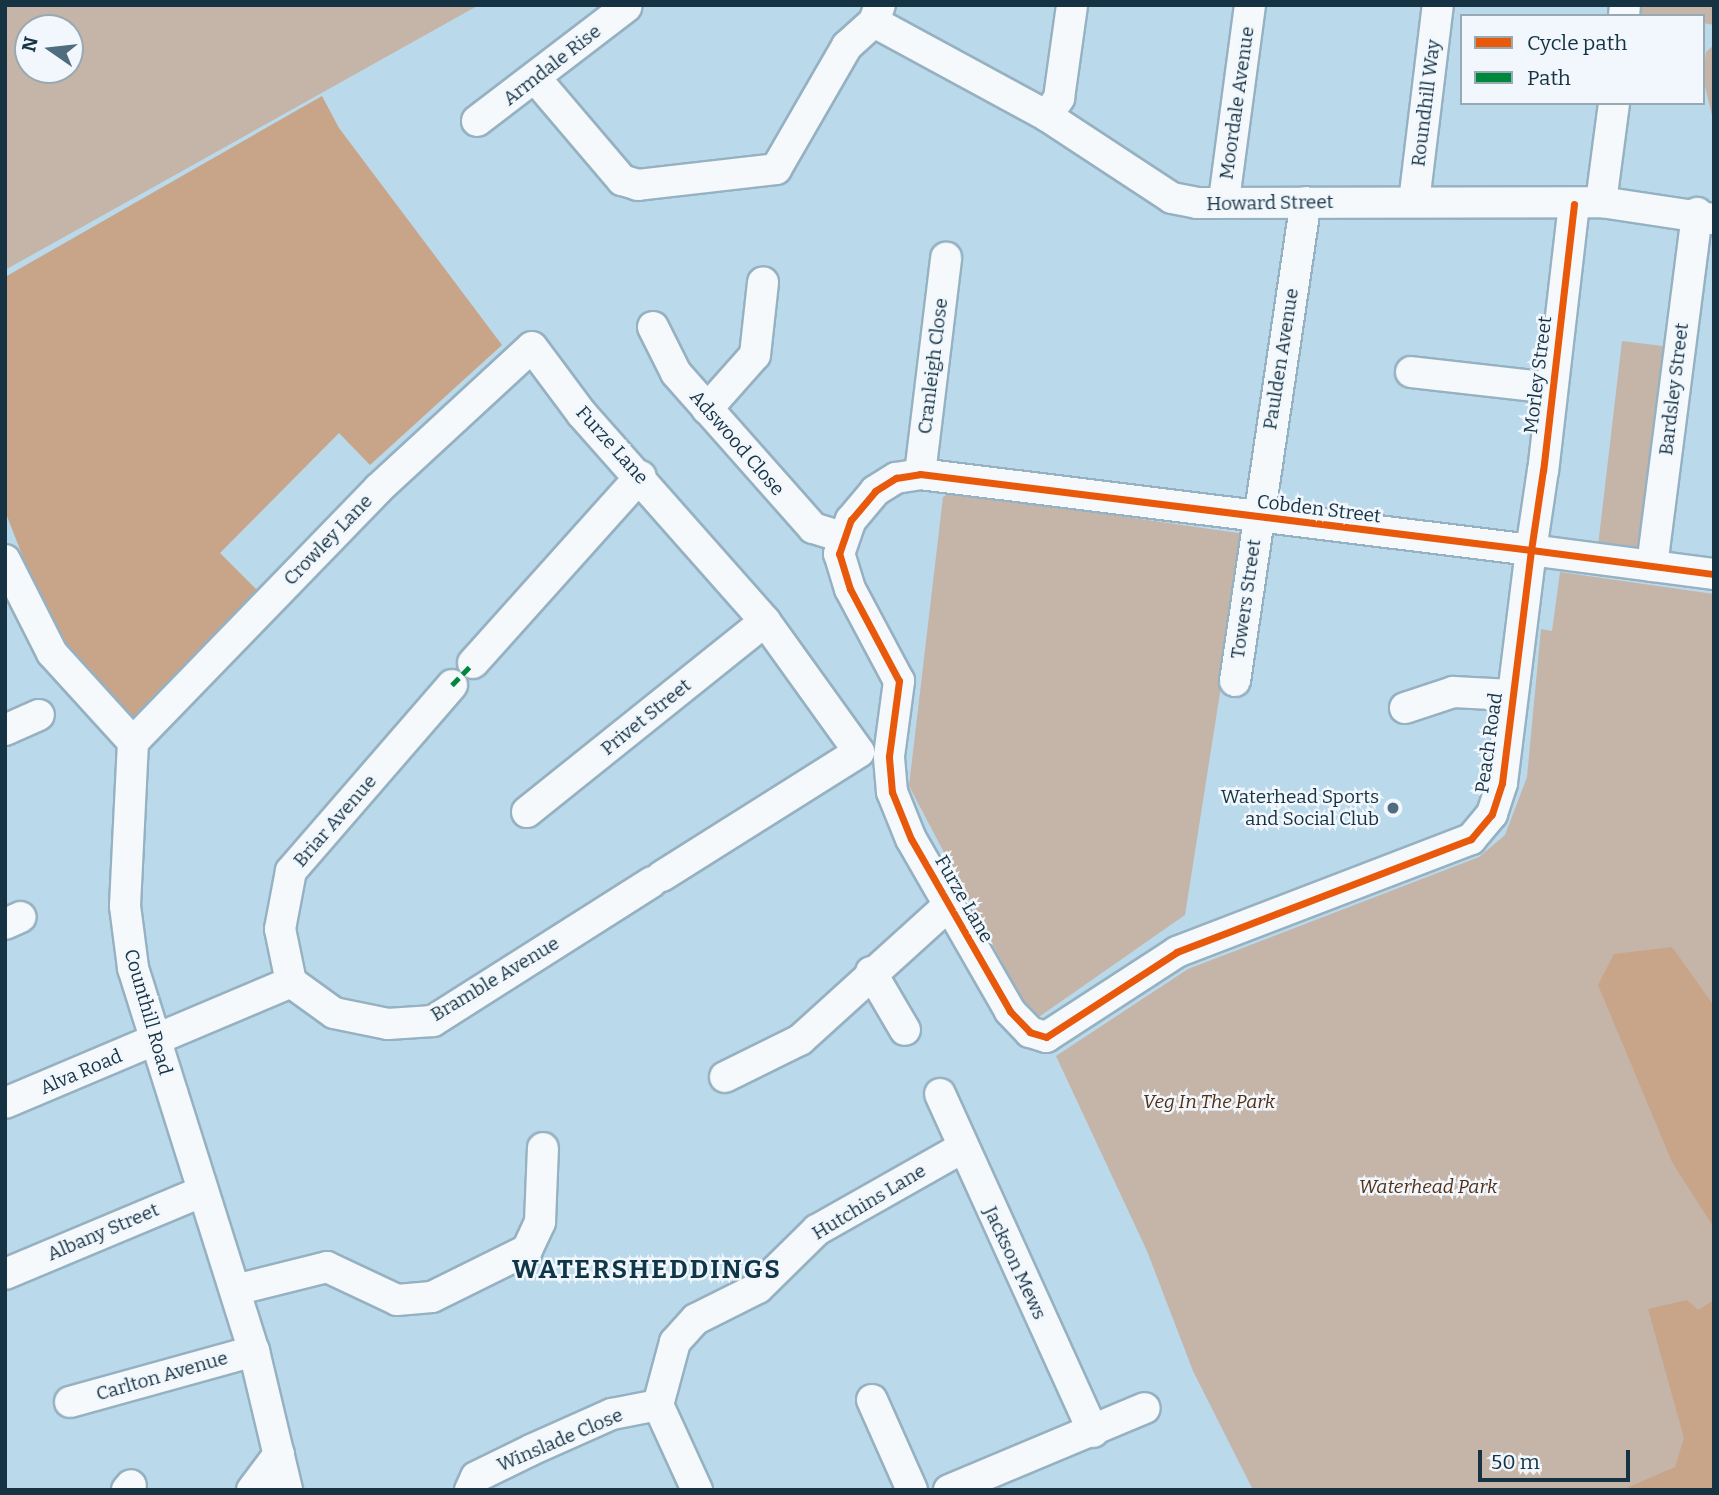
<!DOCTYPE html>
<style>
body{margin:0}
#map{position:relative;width:1719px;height:1495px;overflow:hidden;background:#bad9eb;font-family:Bitter,serif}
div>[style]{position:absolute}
.green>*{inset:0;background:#c5b4a8}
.forest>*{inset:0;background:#c8a589}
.roads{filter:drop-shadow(2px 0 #96b1c1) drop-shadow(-2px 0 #96b1c1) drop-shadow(0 2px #96b1c1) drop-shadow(0 -2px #96b1c1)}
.minor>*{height:30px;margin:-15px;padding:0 15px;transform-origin:15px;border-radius:15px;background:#f5f9fc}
.quiet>*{height:5px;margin-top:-2.5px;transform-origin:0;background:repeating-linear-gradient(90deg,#00873e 0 10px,transparent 0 15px)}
.cycleway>*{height:7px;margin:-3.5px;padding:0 3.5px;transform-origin:3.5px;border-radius:3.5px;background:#e8590c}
.dots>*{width:19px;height:19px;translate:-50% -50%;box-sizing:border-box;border:4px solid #f1f7fc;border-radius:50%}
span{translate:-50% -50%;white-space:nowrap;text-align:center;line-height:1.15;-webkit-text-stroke:5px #f1f7fc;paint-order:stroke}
.street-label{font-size:19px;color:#163344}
.poi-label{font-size:19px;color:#163344}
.right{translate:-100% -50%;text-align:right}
.park-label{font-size:19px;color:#532e13;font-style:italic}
.district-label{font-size:26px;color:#0f3549;font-weight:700;letter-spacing:2px}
.frame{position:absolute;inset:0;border:7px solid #163344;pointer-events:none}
.legend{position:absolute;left:1460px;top:14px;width:245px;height:91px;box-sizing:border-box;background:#f1f7fc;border:2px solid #99a9b2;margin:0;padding:9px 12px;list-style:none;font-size:21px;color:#163344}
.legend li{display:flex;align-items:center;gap:14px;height:35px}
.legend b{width:35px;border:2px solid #99a9b2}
.north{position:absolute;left:14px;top:14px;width:70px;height:70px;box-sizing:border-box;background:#f1f7fc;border:2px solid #99a9b2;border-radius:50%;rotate:284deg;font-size:19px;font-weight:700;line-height:28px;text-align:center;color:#163344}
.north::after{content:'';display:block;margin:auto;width:24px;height:32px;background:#4f6d7e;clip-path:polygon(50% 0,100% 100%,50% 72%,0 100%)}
.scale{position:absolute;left:1478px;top:1450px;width:152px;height:32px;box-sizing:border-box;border:4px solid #163344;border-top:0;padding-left:9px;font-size:21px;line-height:24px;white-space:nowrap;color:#163344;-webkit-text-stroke:5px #f1f7fc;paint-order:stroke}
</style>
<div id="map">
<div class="green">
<i style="clip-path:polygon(evenodd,5px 5px,479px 5px,5px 270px,5px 5px,28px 28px,70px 28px,70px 70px,28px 70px,28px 28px)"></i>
<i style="clip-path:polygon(1641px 5px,1714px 5px,1714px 25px,1703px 23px,1703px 16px,1642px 15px)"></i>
<i style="clip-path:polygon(1714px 45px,1714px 124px,1703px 78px,1706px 52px)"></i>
<i style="clip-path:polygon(1622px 341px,1663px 346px,1639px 551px,1598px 546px)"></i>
<i style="clip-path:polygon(952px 492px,1245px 534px,1185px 915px,1033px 1021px,909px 786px,943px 497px)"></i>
<i style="clip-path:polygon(1560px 572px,1714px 594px,1714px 1490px,1253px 1490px,1193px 1371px,1147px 1251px,1056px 1056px,1188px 969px,1479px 857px,1505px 835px,1527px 777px,1541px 629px,1552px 631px)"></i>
</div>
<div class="forest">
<i style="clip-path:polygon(322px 96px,339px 128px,502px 345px,370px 465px,339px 433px,220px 553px,259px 592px,141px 723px,95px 685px,45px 614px,5px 511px,5px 277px)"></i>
<i style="clip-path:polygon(1672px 947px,1714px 1006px,1714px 1228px,1672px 1162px,1598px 985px,1614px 954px)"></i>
<i style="clip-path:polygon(1687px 1300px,1698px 1310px,1714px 1300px,1714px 1490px,1622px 1490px,1675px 1467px,1684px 1438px,1648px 1309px)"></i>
</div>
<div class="roads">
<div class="minor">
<i style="left:1624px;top:16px;width:11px;rotate:-85deg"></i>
<i style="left:874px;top:22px;width:197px;rotate:28.5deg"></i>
<i style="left:1047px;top:116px;width:149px;rotate:33.3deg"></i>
<i style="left:1172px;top:198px;width:25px;rotate:11deg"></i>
<i style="left:1197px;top:203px;width:404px;rotate:-0.1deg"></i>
<i style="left:1601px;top:202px;width:114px;rotate:8.6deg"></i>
<i style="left:536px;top:79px;width:133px;rotate:49.6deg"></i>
<i style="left:622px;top:180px;width:17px;rotate:17deg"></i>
<i style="left:638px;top:185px;width:139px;rotate:-6.6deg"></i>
<i style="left:776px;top:169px;width:142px;rotate:-60deg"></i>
<i style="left:847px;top:46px;width:36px;rotate:-42deg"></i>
<i style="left:874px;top:22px;width:18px;rotate:-71deg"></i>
<i style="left:1047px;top:116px;width:22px;rotate:-56deg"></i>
<i style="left:1059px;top:98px;width:94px;rotate:-82deg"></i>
<i style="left:477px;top:121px;width:188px;rotate:-37.4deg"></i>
<i style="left:1224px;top:200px;width:197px;rotate:-82.4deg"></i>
<i style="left:1414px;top:202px;width:198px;rotate:-83.1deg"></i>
<i style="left:1601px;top:202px;width:100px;rotate:-82.5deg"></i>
<i style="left:1574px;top:204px;width:268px;rotate:96.6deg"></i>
<i style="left:1543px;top:470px;width:81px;rotate:98.5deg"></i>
<i style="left:1531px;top:550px;width:235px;rotate:97.1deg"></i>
<i style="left:1502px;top:783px;width:33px;rotate:108deg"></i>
<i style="left:1492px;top:814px;width:33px;rotate:130deg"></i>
<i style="left:1471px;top:839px;width:315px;rotate:159deg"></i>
<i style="left:1177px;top:952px;width:156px;rotate:147deg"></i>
<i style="left:1046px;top:1037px;width:17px;rotate:-163deg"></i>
<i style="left:1030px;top:1032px;width:29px;rotate:-134deg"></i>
<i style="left:1010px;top:1011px;width:198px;rotate:-119.9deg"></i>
<i style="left:911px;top:839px;width:51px;rotate:-112deg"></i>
<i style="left:892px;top:792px;width:36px;rotate:-95deg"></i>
<i style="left:889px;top:756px;width:76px;rotate:-82.4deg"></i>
<i style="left:899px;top:681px;width:104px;rotate:-118deg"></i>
<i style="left:850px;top:589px;width:37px;rotate:-107deg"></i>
<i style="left:839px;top:554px;width:36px;rotate:-71deg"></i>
<i style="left:851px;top:520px;width:38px;rotate:-50deg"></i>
<i style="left:875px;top:491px;width:25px;rotate:-32deg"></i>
<i style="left:896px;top:478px;width:24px;rotate:-9deg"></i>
<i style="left:920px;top:474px;width:616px;rotate:7.09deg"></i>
<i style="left:1531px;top:550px;width:185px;rotate:7.5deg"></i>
<i style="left:653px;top:327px;width:51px;rotate:63.4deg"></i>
<i style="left:676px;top:373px;width:207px;rotate:48.5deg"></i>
<i style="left:813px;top:528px;width:30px;rotate:17deg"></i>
<i style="left:1411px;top:372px;width:141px;rotate:6.5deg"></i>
<i style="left:707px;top:409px;width:72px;rotate:-48.4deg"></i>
<i style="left:755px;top:355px;width:73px;rotate:-83.7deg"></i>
<i style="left:920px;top:474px;width:218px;rotate:-83.1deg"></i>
<i style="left:5px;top:560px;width:104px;rotate:63.2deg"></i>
<i style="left:52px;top:653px;width:120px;rotate:47.7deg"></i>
<i style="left:133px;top:742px;width:164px;rotate:92.8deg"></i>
<i style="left:125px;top:906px;width:63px;rotate:82.6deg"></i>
<i style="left:133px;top:968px;width:402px;rotate:72.5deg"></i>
<i style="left:254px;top:1351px;width:143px;rotate:76.6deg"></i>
<i style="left:1652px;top:566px;width:356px;rotate:-82.7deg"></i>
<i style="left:473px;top:663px;width:251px;rotate:-48.1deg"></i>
<i style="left:1235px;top:681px;width:484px;rotate:-81.6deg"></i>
<i style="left:1405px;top:708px;width:51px;rotate:-18.4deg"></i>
<i style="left:1453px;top:692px;width:59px;rotate:2.9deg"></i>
<i style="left:5px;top:730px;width:37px;rotate:-24deg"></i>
<i style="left:133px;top:742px;width:352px;rotate:-45.9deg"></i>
<i style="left:378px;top:489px;width:209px;rotate:-42.7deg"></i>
<i style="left:532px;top:347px;width:84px;rotate:53.3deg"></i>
<i style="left:582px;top:414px;width:276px;rotate:48.5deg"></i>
<i style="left:765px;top:621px;width:161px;rotate:54.3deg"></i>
<i style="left:859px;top:752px;width:233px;rotate:147.8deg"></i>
<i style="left:527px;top:812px;width:305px;rotate:-38.7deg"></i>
<i style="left:5px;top:924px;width:17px;rotate:-24deg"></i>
<i style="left:871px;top:972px;width:67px;rotate:59.6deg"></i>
<i style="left:291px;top:982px;width:53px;rotate:35.8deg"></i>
<i style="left:334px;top:1013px;width:55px;rotate:11.5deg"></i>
<i style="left:388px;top:1024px;width:45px;rotate:-3.8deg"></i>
<i style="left:433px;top:1021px;width:259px;rotate:-32.4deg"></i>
<i style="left:291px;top:982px;width:54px;rotate:-101.7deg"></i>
<i style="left:280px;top:929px;width:59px;rotate:-79.3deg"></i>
<i style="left:291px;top:871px;width:246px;rotate:-49.1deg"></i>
<i style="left:725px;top:1077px;width:84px;rotate:-26.3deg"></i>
<i style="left:800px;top:1040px;width:201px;rotate:-42.2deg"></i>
<i style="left:940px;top:1094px;width:371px;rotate:65.6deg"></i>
<i style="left:5px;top:1103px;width:311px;rotate:-22.9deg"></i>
<i style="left:5px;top:1274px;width:212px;rotate:-22.7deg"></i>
<i style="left:235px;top:1290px;width:95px;rotate:-14deg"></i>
<i style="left:327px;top:1267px;width:77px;rotate:25.2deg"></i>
<i style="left:397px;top:1300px;width:35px;rotate:-5deg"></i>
<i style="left:432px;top:1297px;width:106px;rotate:-26.3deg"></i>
<i style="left:527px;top:1250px;width:31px;rotate:-65deg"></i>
<i style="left:540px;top:1222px;width:74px;rotate:-87.7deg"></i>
<i style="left:872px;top:1400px;width:98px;rotate:66deg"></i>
<i style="left:70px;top:1402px;width:191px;rotate:-15.5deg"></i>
<i style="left:127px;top:1490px;width:6px;rotate:-51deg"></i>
<i style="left:252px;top:1490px;width:45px;rotate:-53.1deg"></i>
<i style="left:470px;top:1490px;width:14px;rotate:-65deg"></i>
<i style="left:476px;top:1477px;width:61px;rotate:-26.1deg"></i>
<i style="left:531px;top:1450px;width:89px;rotate:-24deg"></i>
<i style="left:612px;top:1414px;width:47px;rotate:-11.1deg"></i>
<i style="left:697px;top:1490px;width:94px;rotate:-114.6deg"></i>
<i style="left:658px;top:1405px;width:65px;rotate:-74.9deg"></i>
<i style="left:675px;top:1342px;width:31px;rotate:-48deg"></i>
<i style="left:696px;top:1319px;width:69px;rotate:-26.6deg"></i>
<i style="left:758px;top:1288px;width:83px;rotate:-44.5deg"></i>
<i style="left:817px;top:1230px;width:167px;rotate:-29.5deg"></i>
<i style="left:949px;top:1490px;width:212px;rotate:-22.7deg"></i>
</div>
</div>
<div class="quiet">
<i style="left:452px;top:685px;width:30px;rotate:-46deg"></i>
</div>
<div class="cycleway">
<i style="left:1574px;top:204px;width:268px;rotate:96.6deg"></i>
<i style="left:1543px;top:470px;width:81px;rotate:98.5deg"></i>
<i style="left:1531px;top:550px;width:235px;rotate:97.1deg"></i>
<i style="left:1502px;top:783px;width:33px;rotate:108deg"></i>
<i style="left:1492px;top:814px;width:33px;rotate:130deg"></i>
<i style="left:1471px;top:839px;width:315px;rotate:159deg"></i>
<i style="left:1177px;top:952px;width:156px;rotate:147deg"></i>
<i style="left:1046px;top:1037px;width:17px;rotate:-163deg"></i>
<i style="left:1030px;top:1032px;width:29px;rotate:-134deg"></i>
<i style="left:1010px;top:1011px;width:198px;rotate:-119.9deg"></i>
<i style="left:911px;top:839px;width:51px;rotate:-112deg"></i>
<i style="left:892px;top:792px;width:36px;rotate:-95deg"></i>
<i style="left:889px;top:756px;width:76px;rotate:-82.4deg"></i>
<i style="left:899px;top:681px;width:104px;rotate:-118deg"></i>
<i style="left:850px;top:589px;width:37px;rotate:-107deg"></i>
<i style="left:839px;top:554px;width:36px;rotate:-71deg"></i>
<i style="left:851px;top:520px;width:38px;rotate:-50deg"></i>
<i style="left:875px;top:491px;width:25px;rotate:-32deg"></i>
<i style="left:896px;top:478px;width:24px;rotate:-9deg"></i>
<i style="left:920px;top:474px;width:616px;rotate:7.09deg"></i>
<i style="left:1531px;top:550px;width:185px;rotate:7.5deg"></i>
</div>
<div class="dots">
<i style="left:1393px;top:808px;background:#4f6d7e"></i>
</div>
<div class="street-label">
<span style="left:552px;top:65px;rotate:-38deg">Armdale Rise</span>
<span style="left:1237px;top:103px;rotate:-82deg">Moordale Avenue</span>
<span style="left:1426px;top:103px;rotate:-83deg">Roundhill Way</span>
<span style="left:1270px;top:203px;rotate:-1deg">Howard Street</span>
<span style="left:1281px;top:359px;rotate:-81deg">Paulden Avenue</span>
<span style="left:933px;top:366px;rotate:-83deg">Cranleigh Close</span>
<span style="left:1538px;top:375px;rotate:-83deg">Morley Street</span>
<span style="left:1674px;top:389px;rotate:-83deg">Bardsley Street</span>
<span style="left:737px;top:443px;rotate:49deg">Adswood Close</span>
<span style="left:612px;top:445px;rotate:48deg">Furze Lane</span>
<span style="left:1319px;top:509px;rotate:7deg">Cobden Street</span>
<span style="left:328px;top:540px;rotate:-46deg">Crowley Lane</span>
<span style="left:1246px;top:599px;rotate:-82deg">Towers Street</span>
<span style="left:646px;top:717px;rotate:-39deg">Privet Street</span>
<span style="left:1489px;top:743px;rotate:-82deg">Peach Road</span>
<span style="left:335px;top:821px;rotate:-49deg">Briar Avenue</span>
<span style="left:964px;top:899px;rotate:60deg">Furze Lane</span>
<span style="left:495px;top:979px;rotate:-31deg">Bramble Avenue</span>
<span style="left:148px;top:1012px;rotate:74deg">Counthill Road</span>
<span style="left:81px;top:1072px;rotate:-23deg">Alva Road</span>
<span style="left:869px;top:1202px;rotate:-31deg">Hutchins Lane</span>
<span style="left:103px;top:1232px;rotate:-23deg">Albany Street</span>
<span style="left:1015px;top:1263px;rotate:65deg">Jackson Mews</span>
<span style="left:162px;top:1376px;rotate:-16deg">Carlton Avenue</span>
<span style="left:560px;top:1440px;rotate:-23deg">Winslade Close</span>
</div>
<div class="poi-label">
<span class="right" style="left:1379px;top:808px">Waterhead Sports<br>and Social Club</span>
</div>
<div class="park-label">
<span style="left:1209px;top:1102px">Veg In The Park</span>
<span style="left:1428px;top:1187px">Waterhead Park</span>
</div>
<div class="district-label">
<span style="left:647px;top:1270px">WATERSHEDDINGS</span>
</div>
<div class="frame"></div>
<ul class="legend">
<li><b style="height:9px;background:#e8590c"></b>Cycle path</li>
<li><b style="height:9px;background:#00873e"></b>Path</li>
</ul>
<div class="north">N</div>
<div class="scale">50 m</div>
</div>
